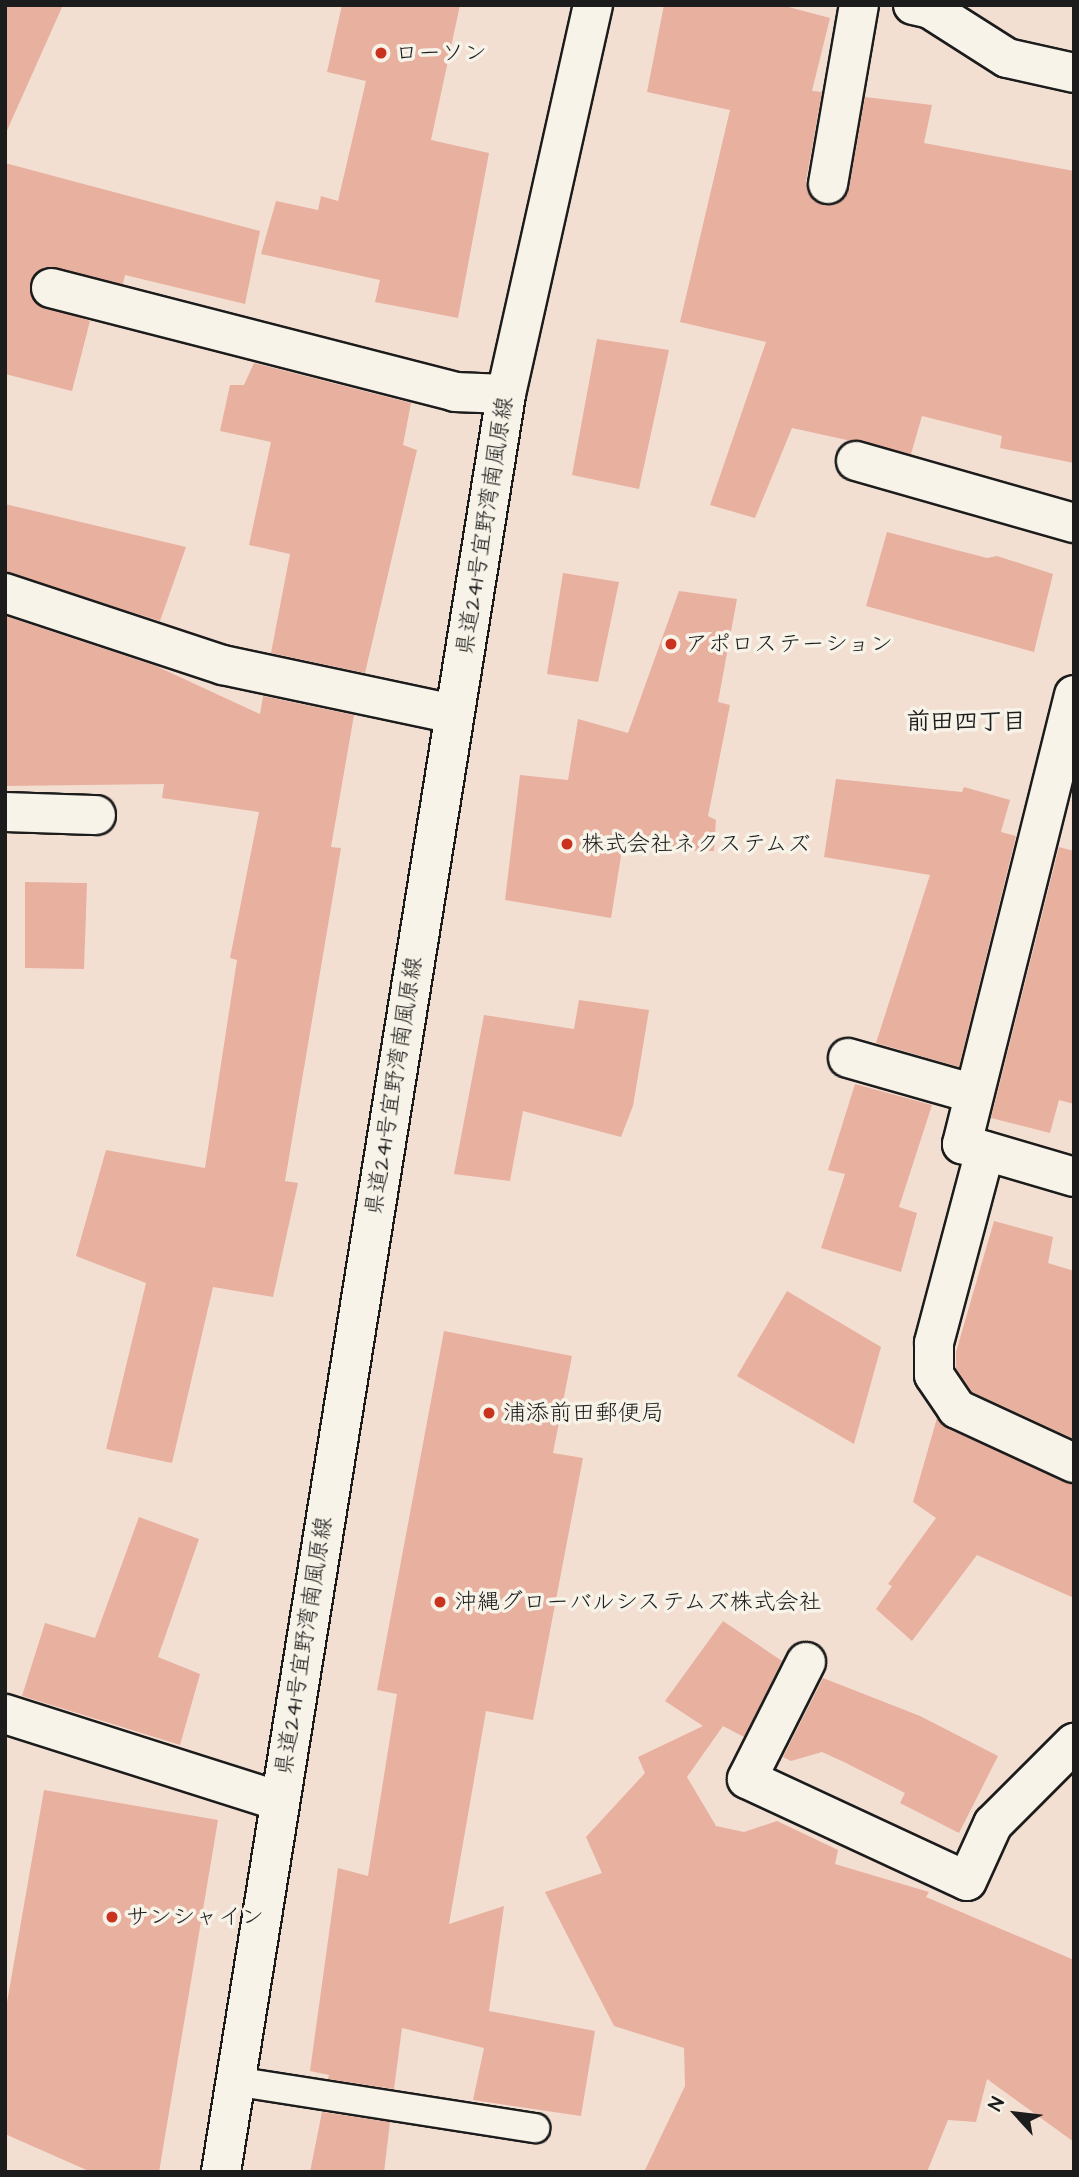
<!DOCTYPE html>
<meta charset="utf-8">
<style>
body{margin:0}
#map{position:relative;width:1079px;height:2177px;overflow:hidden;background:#f2dfd2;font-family:"Architects Daughter","Klee One",sans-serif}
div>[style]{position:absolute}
.building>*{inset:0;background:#e8b09f}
.roads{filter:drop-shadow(2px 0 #1c1c1c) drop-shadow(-2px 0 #1c1c1c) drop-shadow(0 2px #1c1c1c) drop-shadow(0 -2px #1c1c1c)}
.lane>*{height:28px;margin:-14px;padding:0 14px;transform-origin:14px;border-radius:14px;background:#f7f3e8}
.street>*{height:38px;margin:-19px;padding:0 19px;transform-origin:19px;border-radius:19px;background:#f7f3e8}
.secondary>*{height:38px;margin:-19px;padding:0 19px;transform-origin:19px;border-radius:19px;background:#f7f3e8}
.dots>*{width:19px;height:19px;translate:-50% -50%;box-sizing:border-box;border:4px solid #f7f3e8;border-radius:50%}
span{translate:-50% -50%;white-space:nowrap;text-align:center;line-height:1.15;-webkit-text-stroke:7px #f7f3e8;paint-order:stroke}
.poi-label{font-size:23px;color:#1c1c1c}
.left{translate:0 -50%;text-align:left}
.street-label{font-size:23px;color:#1c1c1c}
.neighbourhood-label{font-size:24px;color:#1c1c1c;font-weight:700}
.frame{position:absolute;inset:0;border:7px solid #1c1c1c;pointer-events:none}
.north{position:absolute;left:981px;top:2079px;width:70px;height:70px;-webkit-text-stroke:5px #f7f3e8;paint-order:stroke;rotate:297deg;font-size:19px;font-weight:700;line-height:28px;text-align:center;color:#1c1c1c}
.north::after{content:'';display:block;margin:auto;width:24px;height:32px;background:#1c1c1c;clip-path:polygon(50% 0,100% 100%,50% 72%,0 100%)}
</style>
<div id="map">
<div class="building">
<i style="clip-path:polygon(5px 5px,63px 5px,5px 135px)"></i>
<i style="clip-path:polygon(342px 5px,460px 5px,431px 140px,489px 153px,458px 318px,375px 302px,380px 280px,261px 254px,276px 201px,318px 210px,321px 196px,338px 201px,366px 81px,327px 72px)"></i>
<i style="clip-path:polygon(664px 5px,781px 5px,830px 18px,812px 91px,822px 92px,806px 181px,808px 192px,824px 205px,836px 204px,849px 188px,865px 97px,932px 105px,924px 143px,1074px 171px,1074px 463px,1000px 448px,1002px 436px,922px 416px,911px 454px,792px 428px,755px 518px,710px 505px,766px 342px,680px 322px,730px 110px,647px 92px)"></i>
<i style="clip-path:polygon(5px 163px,260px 231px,245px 304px,125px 275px,123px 284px,45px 267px,30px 282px,35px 303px,90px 321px,72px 391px,5px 374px)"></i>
<i style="clip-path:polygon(597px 339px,669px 350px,639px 489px,572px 475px)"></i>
<i style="clip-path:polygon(254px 363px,411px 403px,403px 445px,417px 450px,365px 673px,271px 653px,290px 554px,249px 545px,271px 442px,220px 431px,230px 385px,244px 385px)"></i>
<i style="clip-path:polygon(5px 504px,186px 547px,160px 621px,5px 572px)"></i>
<i style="clip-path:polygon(887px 532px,987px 558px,997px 556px,1053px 574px,1034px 652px,866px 606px)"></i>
<i style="clip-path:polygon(563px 573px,619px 582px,598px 682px,547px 674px)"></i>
<i style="clip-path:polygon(679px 591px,737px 599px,718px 702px,730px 705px,708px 816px,716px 820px,714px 851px,622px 850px,611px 918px,505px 900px,520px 775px,568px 780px,578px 719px,628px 733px)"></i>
<i style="clip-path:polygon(5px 616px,156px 666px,260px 714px,263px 696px,354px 715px,331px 847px,341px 848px,285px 1181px,298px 1183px,273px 1297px,213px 1287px,172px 1463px,106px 1449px,146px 1283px,76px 1256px,106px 1150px,205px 1168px,237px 960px,230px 958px,259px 812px,162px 798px,164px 784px,5px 786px)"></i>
<i style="clip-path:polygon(836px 779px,962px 792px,964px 787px,1010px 800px,1001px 832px,1016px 836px,959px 1067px,876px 1043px,930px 875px,824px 857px)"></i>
<i style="clip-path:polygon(1059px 847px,1074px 851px,1074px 1104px,1059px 1100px,1050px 1133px,991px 1118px)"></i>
<i style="clip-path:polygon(25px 882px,87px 883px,84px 969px,25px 968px)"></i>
<i style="clip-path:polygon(579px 1000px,649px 1010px,633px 1106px,621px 1137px,523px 1111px,510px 1181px,454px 1174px,484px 1015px,574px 1029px)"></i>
<i style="clip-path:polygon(855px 1084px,932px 1105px,899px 1207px,917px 1213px,901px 1272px,821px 1248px,845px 1174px,828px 1170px)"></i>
<i style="clip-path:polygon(994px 1221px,1053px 1237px,1048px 1263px,1074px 1271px,1074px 1439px,972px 1392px,956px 1368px,956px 1352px)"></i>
<i style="clip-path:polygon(787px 1291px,881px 1347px,854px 1444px,737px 1376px)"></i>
<i style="clip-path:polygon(444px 1331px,572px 1356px,553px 1453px,583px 1458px,533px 1720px,486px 1711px,449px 1924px,504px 1906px,489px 2011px,595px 2031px,581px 2116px,473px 2100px,484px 2048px,402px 2028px,394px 2089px,328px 2079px,329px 2075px,310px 2071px,338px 1868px,368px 1876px,397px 1694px,377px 1690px)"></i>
<i style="clip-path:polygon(937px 1418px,948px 1429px,1074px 1484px,1074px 1598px,977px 1555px,912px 1641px,876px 1609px,892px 1586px,888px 1584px,936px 1518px,913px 1502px)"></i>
<i style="clip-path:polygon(139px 1517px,199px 1539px,158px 1657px,200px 1674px,180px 1745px,22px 1696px,45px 1623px,95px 1638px)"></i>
<i style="clip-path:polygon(723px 1621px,782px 1661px,744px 1737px,723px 1726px,687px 1777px,716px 1826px,744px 1832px,777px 1821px,838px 1850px,835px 1864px,929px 1892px,926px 1897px,1074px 1960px,1074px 2142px,987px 2079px,976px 2122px,948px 2120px,927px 2172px,644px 2172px,685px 2086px,684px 2048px,614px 2026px,545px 1892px,602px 1873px,586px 1837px,645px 1773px,638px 1757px,703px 1726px,665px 1701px)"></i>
<i style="clip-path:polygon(823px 1678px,920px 1716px,998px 1756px,959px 1833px,900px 1803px,905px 1793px,844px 1762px,822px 1752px,791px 1761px,783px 1757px)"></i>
<i style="clip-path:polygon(44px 1790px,218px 1820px,159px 2172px,91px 2172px,5px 2134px,5px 2014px)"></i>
<i style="clip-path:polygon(322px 2112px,390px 2122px,384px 2172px,310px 2172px)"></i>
</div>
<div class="roads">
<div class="lane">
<i style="left:234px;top:2081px;width:305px;rotate:8.9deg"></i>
</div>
<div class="street">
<i style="left:913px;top:5px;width:17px;rotate:13deg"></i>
<i style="left:930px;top:9px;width:91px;rotate:32.5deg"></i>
<i style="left:1007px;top:58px;width:69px;rotate:12.6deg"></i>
<i style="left:828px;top:184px;width:182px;rotate:-80.2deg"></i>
<i style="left:51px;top:288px;width:417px;rotate:14.4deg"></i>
<i style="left:455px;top:392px;width:51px;rotate:2.2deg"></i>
<i style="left:856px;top:461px;width:227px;rotate:15.9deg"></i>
<i style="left:5px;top:593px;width:230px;rotate:18.3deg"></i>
<i style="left:223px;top:665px;width:236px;rotate:12deg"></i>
<i style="left:1074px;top:695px;width:463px;rotate:104deg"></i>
<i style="left:962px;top:1144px;width:117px;rotate:16.4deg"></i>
<i style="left:5px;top:812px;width:91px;rotate:1.9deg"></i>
<i style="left:848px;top:1058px;width:131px;rotate:15.9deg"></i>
<i style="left:985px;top:1151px;width:199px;rotate:104.9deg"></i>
<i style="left:934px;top:1343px;width:32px;rotate:90deg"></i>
<i style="left:934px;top:1375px;width:41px;rotate:55.9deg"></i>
<i style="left:957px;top:1409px;width:129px;rotate:24.8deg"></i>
<i style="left:806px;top:1662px;width:131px;rotate:116.8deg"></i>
<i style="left:747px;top:1779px;width:242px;rotate:24.9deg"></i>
<i style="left:967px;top:1881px;width:63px;rotate:-65.5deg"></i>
<i style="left:993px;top:1824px;width:115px;rotate:-45deg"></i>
<i style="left:5px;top:1714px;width:287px;rotate:17.6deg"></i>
</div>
<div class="secondary">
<i style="left:221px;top:2172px;width:1801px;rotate:-80.89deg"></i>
<i style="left:506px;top:394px;width:399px;rotate:-77.4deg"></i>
</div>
</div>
<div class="dots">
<i style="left:381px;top:53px;background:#c8321e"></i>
<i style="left:671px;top:644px;background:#c8321e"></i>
<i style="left:567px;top:844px;background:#c8321e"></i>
<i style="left:489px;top:1413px;background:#c8321e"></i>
<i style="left:440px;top:1602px;background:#c8321e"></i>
<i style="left:112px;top:1917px;background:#c8321e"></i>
</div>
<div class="poi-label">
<span class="left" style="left:395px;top:53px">ローソン</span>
<span class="left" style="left:685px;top:644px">アポロステーション</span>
<span class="left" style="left:581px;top:844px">株式会社ネクステムズ</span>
<span class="left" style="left:503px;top:1413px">浦添前田郵便局</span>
<span class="left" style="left:454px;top:1602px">沖縄グローバルシステムズ株式会社</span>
<span class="left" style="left:126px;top:1917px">サンシャイン</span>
</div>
<div class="street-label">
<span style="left:485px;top:526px;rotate:-81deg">県道241号宜野湾南風原線</span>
<span style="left:394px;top:1086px;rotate:-81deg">県道241号宜野湾南風原線</span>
<span style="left:304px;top:1646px;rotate:-81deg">県道241号宜野湾南風原線</span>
</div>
<div class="neighbourhood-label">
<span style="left:966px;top:723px">前田四丁目</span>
</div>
<div class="frame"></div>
<div class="north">N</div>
</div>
